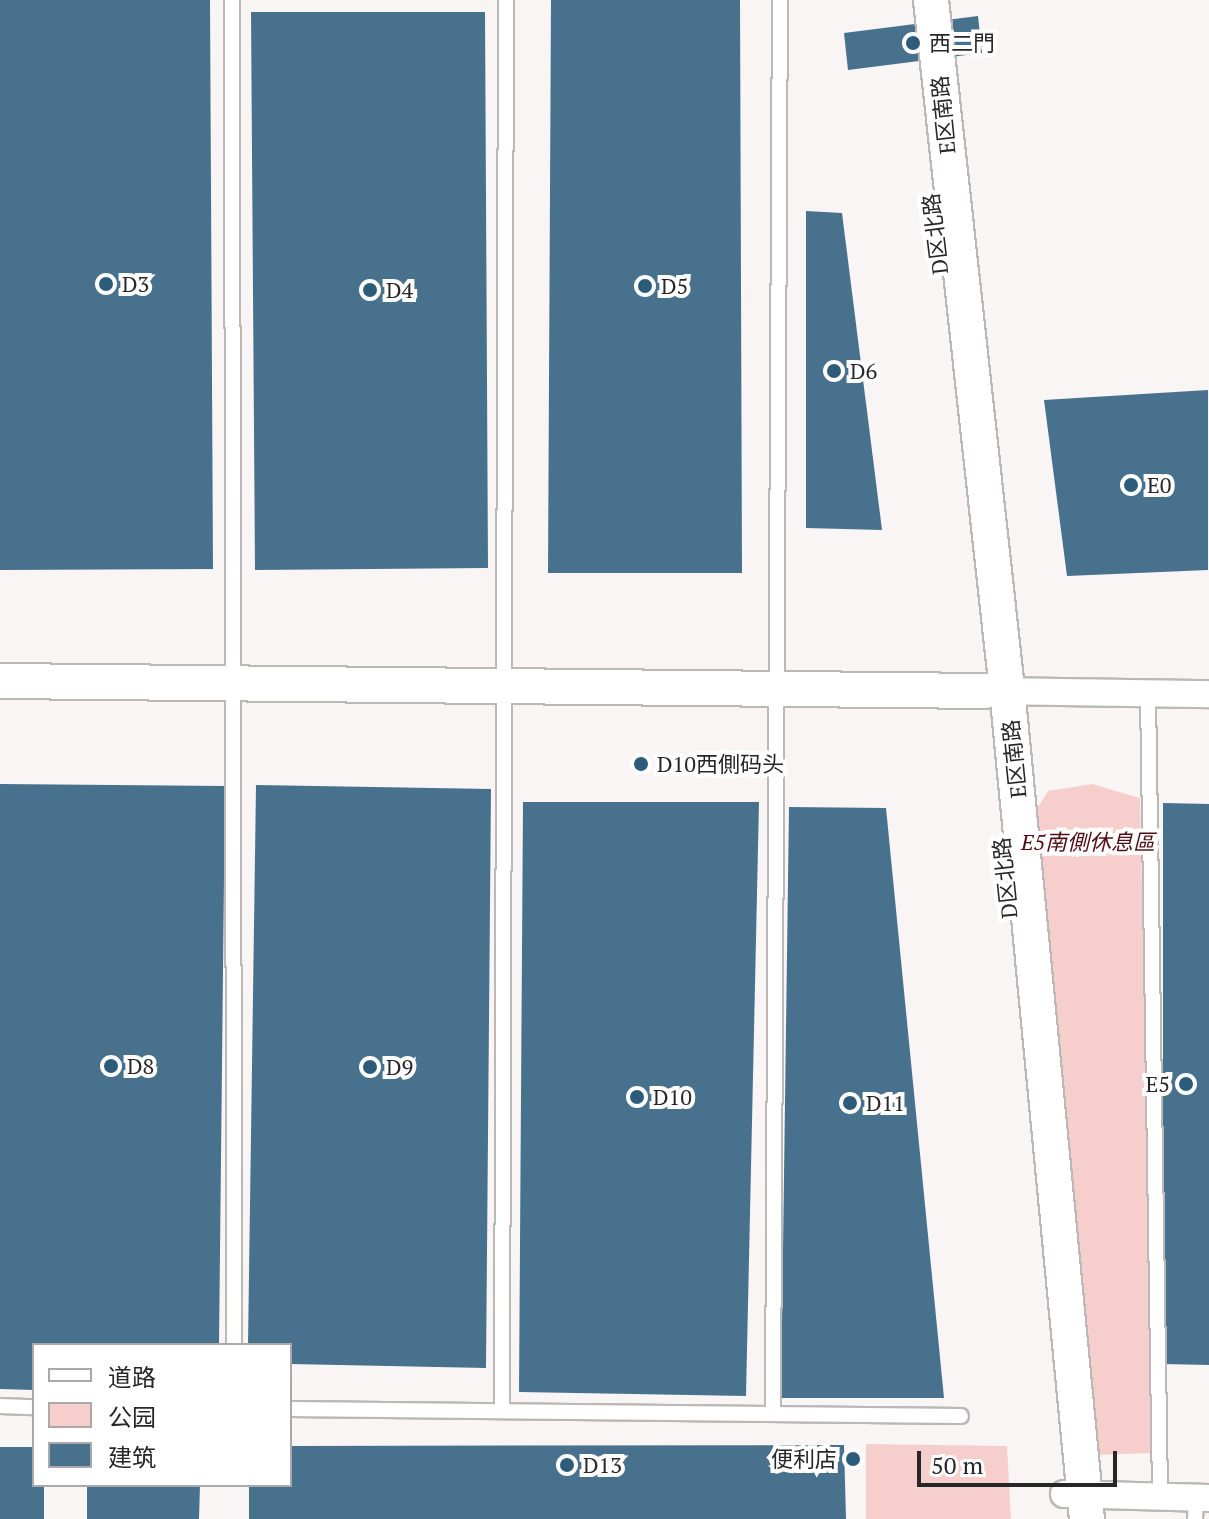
<!DOCTYPE html>
<meta charset="utf-8">
<style>
body{margin:0}
#map{position:relative;width:1209px;height:1519px;overflow:hidden;background:#f9f5f5;font-family:"PT Serif","Noto Sans SC",serif}
div>[style]{position:absolute}
.green>*{inset:0;background:#f6cfcd}
.building>*{inset:0;background:#48718e}
.roads{filter:drop-shadow(2px 0 #bcb8b8) drop-shadow(-2px 0 #bcb8b8) drop-shadow(0 2px #bcb8b8) drop-shadow(0 -2px #bcb8b8)}
.service>*{height:14px;margin:-7px;padding:0 7px;transform-origin:7px;border-radius:7px;background:#fff}
.minor>*{height:26px;margin:-13px;padding:0 13px;transform-origin:13px;border-radius:13px;background:#fff}
.tertiary>*{height:34px;margin:-17px;padding:0 17px;transform-origin:17px;border-radius:17px;background:#fff}
.dots>*{width:22px;height:22px;translate:-50% -50%;box-sizing:border-box;border:4px solid #fff;border-radius:50%}
span{translate:-50% -50%;white-space:nowrap;text-align:center;line-height:1.15;-webkit-text-stroke:8px #fff;paint-order:stroke}
.poi-label{font-size:22px;color:#282727}
.left{translate:0 -50%;text-align:left}
.right{translate:-100% -50%;text-align:right}
.street-label{font-size:22px;color:#282727}
.park-label{font-size:22px;color:#500f15;font-style:italic}
.legend{position:absolute;left:32px;top:1343px;width:260px;height:144px;box-sizing:border-box;background:#fff;border:2px solid #a9a9a9;margin:0;padding:10px 14px;list-style:none;font-size:24px;color:#282727}
.legend li{display:flex;align-items:center;gap:16px;height:40px}
.legend b{width:40px;border:2px solid #a9a9a9}
.scale{position:absolute;left:917px;top:1451px;width:200px;height:36px;box-sizing:border-box;border:4px solid #282727;border-top:0;padding-left:10px;font-size:24px;line-height:28px;white-space:nowrap;color:#282727;-webkit-text-stroke:6px #fff;paint-order:stroke}
</style>
<div id="map">
<div class="green">
<i style="clip-path:polygon(1092px 784px,1140px 798px,1154px 1453px,1090px 1455px,1033px 815px,1048px 791px)"></i>
<i style="clip-path:polygon(866px 1444px,1007px 1446px,1011px 1519px,866px 1519px)"></i>
</div>
<div class="building">
<i style="clip-path:polygon(0 0,210px 0,213px 569px,0 570px)"></i>
<i style="clip-path:polygon(551px 0,740px 0,742px 573px,548px 573px)"></i>
<i style="clip-path:polygon(251px 12px,485px 12px,488px 568px,255px 570px)"></i>
<i style="clip-path:polygon(978px 16px,982px 53px,848px 70px,844px 33px)"></i>
<i style="clip-path:polygon(806px 211px,842px 213px,882px 530px,806px 528px)"></i>
<i style="clip-path:polygon(1208px 390px,1208px 570px,1067px 576px,1044px 400px)"></i>
<i style="clip-path:polygon(0 784px,225px 786px,219px 1345px,34px 1345px,34px 1390px,0 1389px)"></i>
<i style="clip-path:polygon(256px 785px,491px 789px,486px 1368px,290px 1364px,290px 1345px,248px 1345px)"></i>
<i style="clip-path:polygon(523px 802px,759px 802px,746px 1396px,519px 1392px)"></i>
<i style="clip-path:polygon(1163px 803px,1209px 804px,1209px 1365px,1163px 1364px)"></i>
<i style="clip-path:polygon(789px 807px,886px 808px,944px 1398px,781px 1398px)"></i>
<i style="clip-path:polygon(844px 1445px,846px 1519px,249px 1519px,249px 1485px,290px 1485px,290px 1446px)"></i>
<i style="clip-path:polygon(0 1447px,34px 1447px,34px 1485px,44px 1485px,44px 1519px,0 1519px)"></i>
<i style="clip-path:polygon(87px 1485px,200px 1485px,199px 1519px,87px 1519px)"></i>
</div>
<div class="roads">
<div class="service">
<i style="left:232px;top:0;width:1345px;rotate:89.91deg"></i>
<i style="left:1148px;top:694px;width:802px;rotate:89.14deg"></i>
<i style="left:0;top:1406px;width:34px;rotate:2deg"></i>
<i style="left:290px;top:1409px;width:671px;rotate:0.6deg"></i>
<i style="left:502px;top:1411px;width:1411px;rotate:-89.84deg"></i>
<i style="left:773px;top:1414px;width:1414px;rotate:-89.72deg"></i>
<i style="left:1195px;top:1519px;width:22px;rotate:-87deg"></i>
</div>
<div class="minor">
<i style="left:989px;top:691px;width:220px;rotate:0.8deg"></i>
<i style="left:1064px;top:1494px;width:145px;rotate:1.6deg"></i>
</div>
<div class="tertiary">
<i style="left:931px;top:0;width:703px;rotate:83.71deg"></i>
<i style="left:1008px;top:699px;width:824px;rotate:84.5deg"></i>
<i style="left:0;top:681px;width:985px;rotate:0.58deg"></i>
</div>
</div>
<div class="dots">
<i style="left:913px;top:43px;background:#2c5c7a"></i>
<i style="left:106px;top:284px;background:#2c5c7a"></i>
<i style="left:645px;top:286px;background:#2c5c7a"></i>
<i style="left:370px;top:290px;background:#2c5c7a"></i>
<i style="left:834px;top:371px;background:#2c5c7a"></i>
<i style="left:1131px;top:485px;background:#2c5c7a"></i>
<i style="left:641px;top:764px;background:#2c5c7a"></i>
<i style="left:111px;top:1066px;background:#2c5c7a"></i>
<i style="left:370px;top:1067px;background:#2c5c7a"></i>
<i style="left:1186px;top:1084px;background:#2c5c7a"></i>
<i style="left:637px;top:1097px;background:#2c5c7a"></i>
<i style="left:850px;top:1103px;background:#2c5c7a"></i>
<i style="left:853px;top:1459px;background:#2c5c7a"></i>
<i style="left:567px;top:1465px;background:#2c5c7a"></i>
</div>
<div class="poi-label">
<span class="left" style="left:929px;top:43px">西二門</span>
<span class="left" style="left:122px;top:284px">D3</span>
<span class="left" style="left:661px;top:286px">D5</span>
<span class="left" style="left:386px;top:290px">D4</span>
<span class="left" style="left:850px;top:371px">D6</span>
<span class="left" style="left:1147px;top:485px">E0</span>
<span class="left" style="left:657px;top:764px">D10西側码头</span>
<span class="left" style="left:127px;top:1066px">D8</span>
<span class="left" style="left:386px;top:1067px">D9</span>
<span class="right" style="left:1170px;top:1084px">E5</span>
<span class="left" style="left:653px;top:1097px">D10</span>
<span class="left" style="left:866px;top:1103px">D11</span>
<span class="right" style="left:837px;top:1459px">便利店</span>
<span class="left" style="left:583px;top:1465px">D13</span>
</div>
<div class="street-label">
<span style="left:943px;top:115px;rotate:-96deg">E区南路</span>
<span style="left:935px;top:234px;rotate:-97deg">D区北路</span>
<span style="left:1014px;top:759px;rotate:-96deg">E区南路</span>
<span style="left:1005px;top:878px;rotate:-96deg">D区北路</span>
</div>
<div class="park-label">
<span style="left:1088px;top:842px">E5南側休息區</span>
</div>
<ul class="legend">
<li><b style="height:10px;background:#fff"></b>道路</li>
<li><b style="height:22px;background:#f6cfcd"></b>公园</li>
<li><b style="height:22px;background:#48718e"></b>建筑</li>
</ul>
<div class="scale">50 m</div>
</div>
